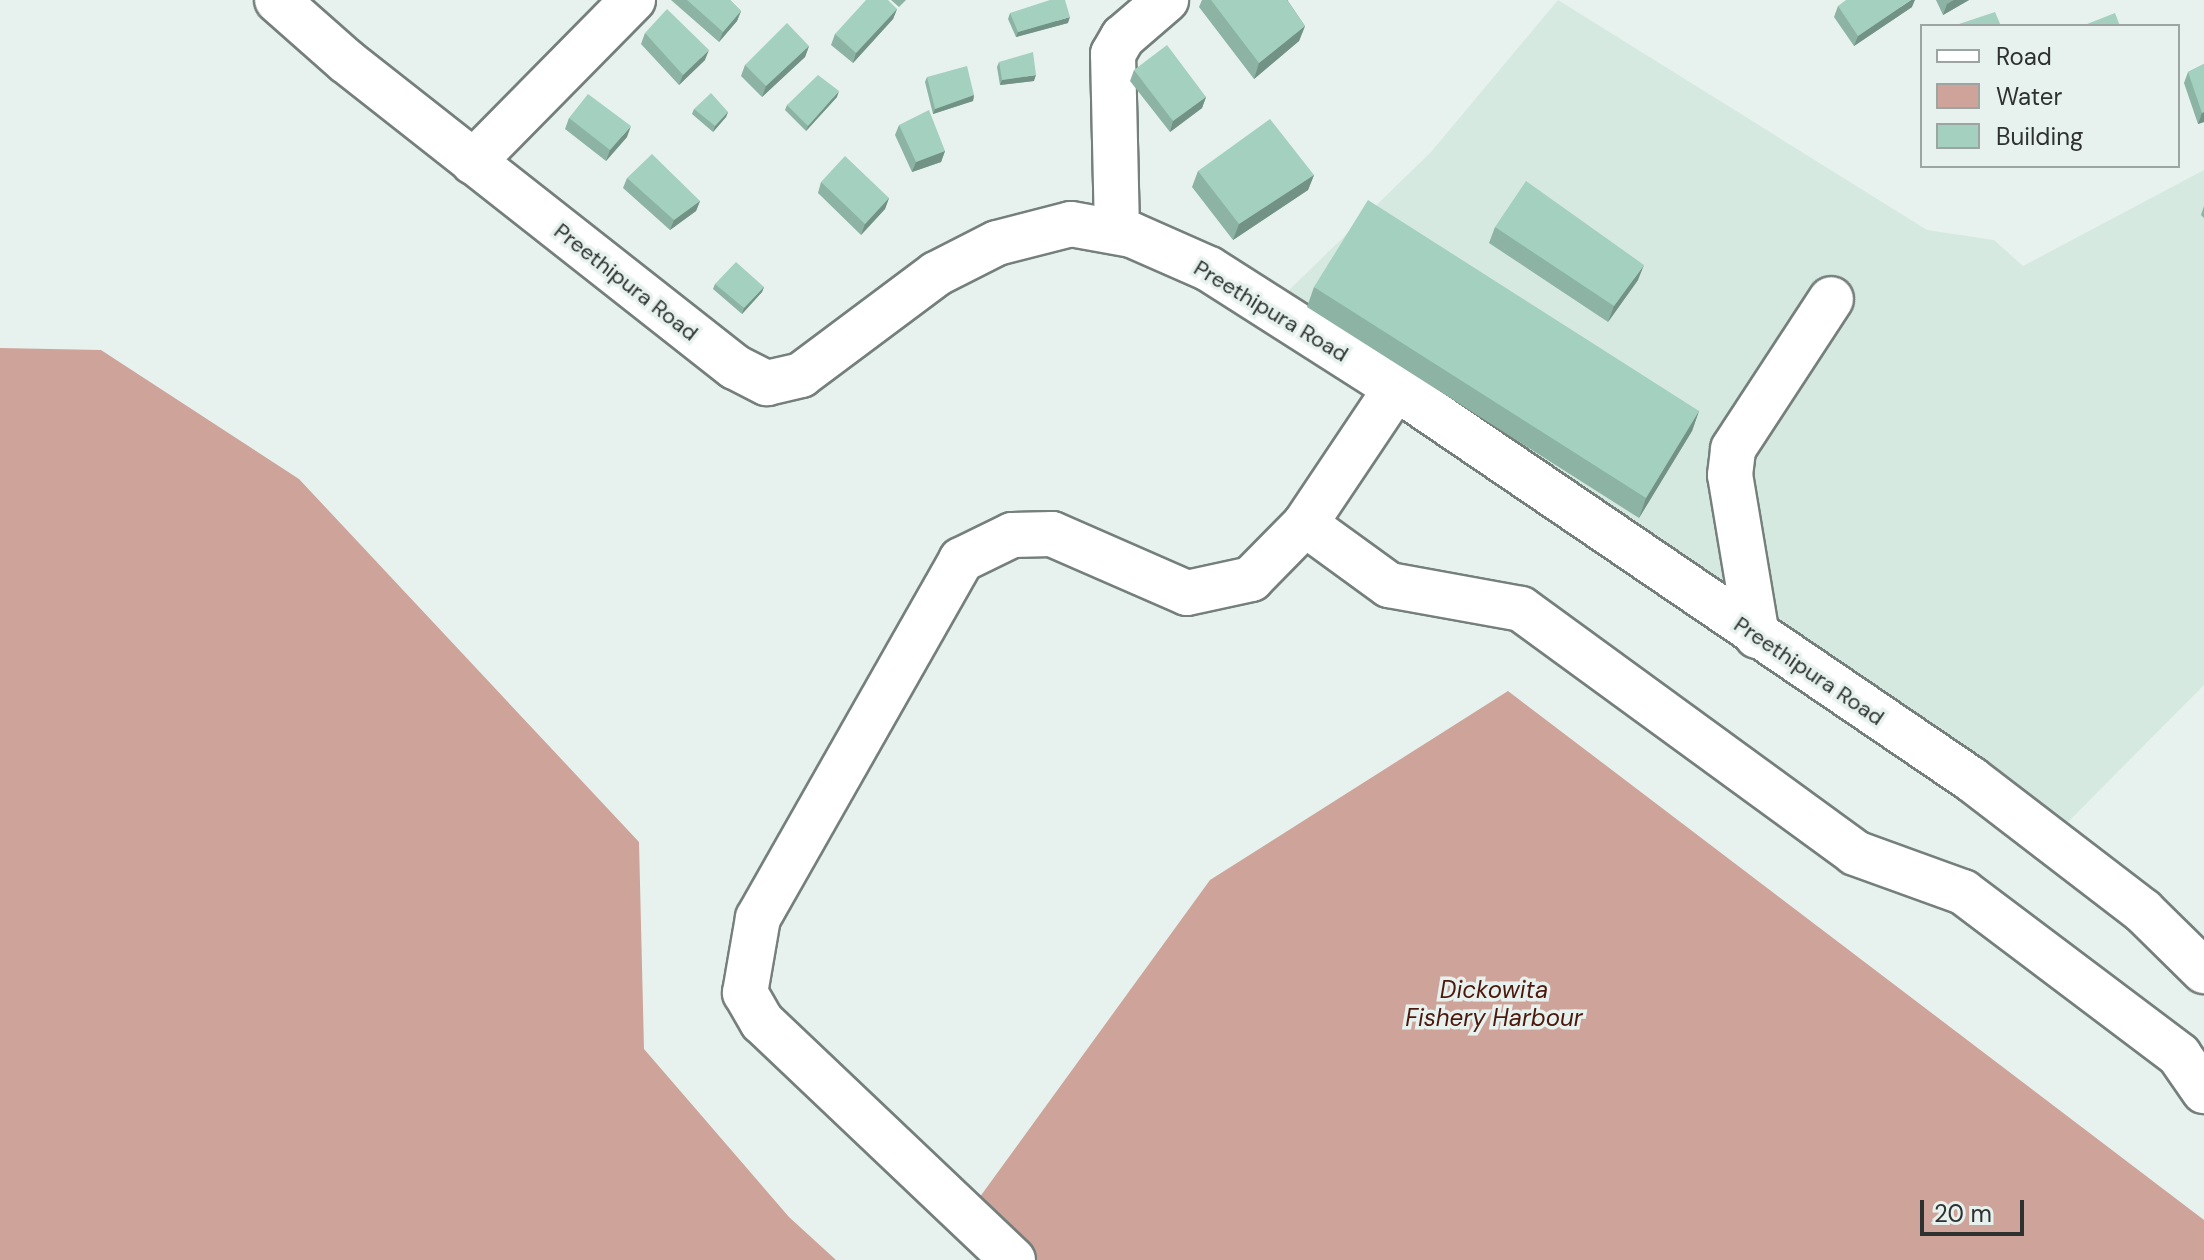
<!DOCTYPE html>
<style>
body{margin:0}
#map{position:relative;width:2204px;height:1260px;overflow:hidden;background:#e7f2ee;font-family:"DM Sans",sans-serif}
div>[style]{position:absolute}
.built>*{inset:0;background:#d6e9e1}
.water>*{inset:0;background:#cea399}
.roads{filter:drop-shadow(2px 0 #757f7b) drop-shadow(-2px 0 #757f7b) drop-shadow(0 2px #757f7b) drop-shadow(0 -2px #757f7b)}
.minor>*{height:44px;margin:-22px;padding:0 22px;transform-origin:22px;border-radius:22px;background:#fff}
.wall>*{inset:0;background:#8cb3a4}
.shaded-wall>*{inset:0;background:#729286}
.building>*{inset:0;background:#a3d0bf}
span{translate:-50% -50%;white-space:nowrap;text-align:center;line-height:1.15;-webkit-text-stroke:7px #e7f2ee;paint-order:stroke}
.street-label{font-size:22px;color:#2d3130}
.water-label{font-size:24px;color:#4c170c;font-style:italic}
.legend{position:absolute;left:1920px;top:24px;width:260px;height:144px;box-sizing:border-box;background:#e7f2ee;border:2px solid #9da5a2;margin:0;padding:10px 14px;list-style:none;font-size:24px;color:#2d3130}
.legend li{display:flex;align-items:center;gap:16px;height:40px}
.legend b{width:40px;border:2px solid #9da5a2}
.scale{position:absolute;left:1920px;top:1200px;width:104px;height:36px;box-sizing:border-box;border:4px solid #2d3130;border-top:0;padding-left:10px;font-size:24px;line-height:28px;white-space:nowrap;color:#2d3130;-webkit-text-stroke:6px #e7f2ee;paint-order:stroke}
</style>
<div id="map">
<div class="built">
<i style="clip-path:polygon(1558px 0,1927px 230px,1994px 240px,2023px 266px,2204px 170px,2204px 685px,2066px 824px,1286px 293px,1431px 152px)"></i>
</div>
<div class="water">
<i style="clip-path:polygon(0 348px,101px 350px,299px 479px,639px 842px,644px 1049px,789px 1217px,836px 1260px,0 1260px)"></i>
<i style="clip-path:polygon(1508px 691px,2204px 1220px,2204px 1260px,1034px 1260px,974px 1205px,1210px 880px)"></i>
</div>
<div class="roads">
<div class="minor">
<i style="left:277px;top:0;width:92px;rotate:41.5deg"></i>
<i style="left:346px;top:61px;width:495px;rotate:38.2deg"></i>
<i style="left:735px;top:367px;width:36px;rotate:27deg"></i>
<i style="left:767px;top:383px;width:35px;rotate:-13deg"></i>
<i style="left:801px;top:375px;width:169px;rotate:-36.8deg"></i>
<i style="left:936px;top:274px;width:68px;rotate:-26.9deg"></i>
<i style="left:997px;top:243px;width:76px;rotate:-14.4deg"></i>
<i style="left:1071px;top:224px;width:62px;rotate:10.2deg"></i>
<i style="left:1132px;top:235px;width:84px;rotate:23.8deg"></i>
<i style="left:1209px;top:269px;width:222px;rotate:32.5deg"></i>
<i style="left:1396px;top:388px;width:695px;rotate:34.22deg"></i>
<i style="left:1971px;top:779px;width:217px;rotate:37.5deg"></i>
<i style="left:2143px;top:911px;width:86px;rotate:44.5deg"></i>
<i style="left:473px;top:162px;width:228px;rotate:-45.4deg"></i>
<i style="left:1117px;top:230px;width:176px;rotate:-91.3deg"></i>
<i style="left:1113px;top:54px;width:20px;rotate:-60deg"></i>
<i style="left:1123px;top:37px;width:57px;rotate:-40.7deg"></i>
<i style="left:1305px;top:524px;width:104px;rotate:36deg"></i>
<i style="left:1389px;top:585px;width:134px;rotate:10.3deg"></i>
<i style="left:1521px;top:609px;width:414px;rotate:36.1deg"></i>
<i style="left:1855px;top:853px;width:115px;rotate:19.9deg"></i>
<i style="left:1963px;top:892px;width:271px;rotate:37deg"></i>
<i style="left:2179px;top:1055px;width:44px;rotate:55.2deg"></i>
<i style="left:1757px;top:636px;width:163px;rotate:-99.5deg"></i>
<i style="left:1730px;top:475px;width:26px;rotate:-83deg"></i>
<i style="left:1733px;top:449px;width:179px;rotate:-56.8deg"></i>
<i style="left:1013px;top:1260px;width:346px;rotate:-136.5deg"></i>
<i style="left:762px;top:1022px;width:34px;rotate:-120deg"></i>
<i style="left:745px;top:993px;width:76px;rotate:-80.2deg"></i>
<i style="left:758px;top:918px;width:412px;rotate:-60.4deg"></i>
<i style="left:961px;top:560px;width:57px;rotate:-26.1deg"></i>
<i style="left:1012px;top:535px;width:40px;rotate:-1.4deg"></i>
<i style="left:1052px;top:534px;width:147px;rotate:23.6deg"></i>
<i style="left:1187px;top:593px;width:66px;rotate:-12.3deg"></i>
<i style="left:1251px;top:579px;width:77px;rotate:-45.5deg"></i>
<i style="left:1305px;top:524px;width:164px;rotate:-56.2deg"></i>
</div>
</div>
<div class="wall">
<i style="clip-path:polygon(671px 0,730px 0,741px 11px,737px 21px,719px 42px)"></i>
<i style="clip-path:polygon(891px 0,906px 0,899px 7px)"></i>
<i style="clip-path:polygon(1202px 0,1288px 0,1288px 1px,1305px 26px,1299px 41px,1254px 79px,1199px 7px)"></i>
<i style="clip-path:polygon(1936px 0,1969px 0,1943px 15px)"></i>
<i style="clip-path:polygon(1838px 6px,1912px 7px,1854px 46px,1834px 17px)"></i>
<i style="clip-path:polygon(897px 9px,893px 19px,853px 63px,831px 45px,835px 34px)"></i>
<i style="clip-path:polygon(1010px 13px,1068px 23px,1016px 37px,1008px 19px)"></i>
<i style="clip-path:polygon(645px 33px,705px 60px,679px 85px,641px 44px)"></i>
<i style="clip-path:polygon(809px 46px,805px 57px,762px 97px,741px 76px,745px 65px)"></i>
<i style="clip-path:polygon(999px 62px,1034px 81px,1000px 85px,997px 67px)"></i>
<i style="clip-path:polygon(2204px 64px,2204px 122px,2198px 124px,2184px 83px,2188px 72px)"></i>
<i style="clip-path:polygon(1134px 70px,1206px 97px,1202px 108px,1170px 132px,1130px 81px)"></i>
<i style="clip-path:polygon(927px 77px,974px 95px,973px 101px,933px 114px,925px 82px)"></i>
<i style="clip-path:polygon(837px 97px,806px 131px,785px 110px,787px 105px)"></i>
<i style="clip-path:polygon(694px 109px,728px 112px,726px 117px,713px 132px,692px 114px)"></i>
<i style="clip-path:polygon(569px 118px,627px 137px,606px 161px,565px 129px)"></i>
<i style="clip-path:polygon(899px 125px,945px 151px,941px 162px,912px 172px,895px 135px)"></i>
<i style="clip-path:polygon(1198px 171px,1314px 175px,1308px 190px,1233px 240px,1192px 187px)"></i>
<i style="clip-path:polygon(627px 178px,700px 201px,696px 211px,670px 230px,623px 188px)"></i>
<i style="clip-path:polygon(821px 182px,889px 198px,885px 209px,861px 235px,818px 193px)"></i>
<i style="clip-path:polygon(2204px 206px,2204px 218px,2201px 215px)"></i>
<i style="clip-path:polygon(1495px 227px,1638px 280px,1608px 322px,1489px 243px)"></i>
<i style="clip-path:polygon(715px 284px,764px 287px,762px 292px,742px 314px,713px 289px)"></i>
<i style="clip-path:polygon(1314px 287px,1699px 411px,1692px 431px,1639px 518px,1307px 307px)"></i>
</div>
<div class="shaded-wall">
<i style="clip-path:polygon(1911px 0,1915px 0,1912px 7px,1854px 46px,1858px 36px)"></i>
<i style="clip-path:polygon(1954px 0,1969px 0,1943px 15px,1947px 4px)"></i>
<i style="clip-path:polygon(897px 9px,893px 19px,853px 63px,856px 53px)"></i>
<i style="clip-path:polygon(741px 11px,737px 21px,719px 42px,723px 32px)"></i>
<i style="clip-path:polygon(1070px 17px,1068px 23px,1016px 37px,1018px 32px)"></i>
<i style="clip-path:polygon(1305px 26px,1299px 41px,1254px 79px,1259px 63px)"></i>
<i style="clip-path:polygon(809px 46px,805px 57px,762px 97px,766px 86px)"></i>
<i style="clip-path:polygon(709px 50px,705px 60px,679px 85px,683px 75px)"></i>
<i style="clip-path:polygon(1036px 75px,1034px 81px,1000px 85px,1002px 80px)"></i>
<i style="clip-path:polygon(839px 91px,837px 97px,806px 131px,808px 126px)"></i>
<i style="clip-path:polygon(974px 95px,973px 101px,933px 114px,935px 109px)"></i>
<i style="clip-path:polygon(1206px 97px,1202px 108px,1170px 132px,1173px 121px)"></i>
<i style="clip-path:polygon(728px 112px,726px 117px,713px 132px,715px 126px)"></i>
<i style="clip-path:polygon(2204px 112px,2204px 122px,2198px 124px,2202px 113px)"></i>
<i style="clip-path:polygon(631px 126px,627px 137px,606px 161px,610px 150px)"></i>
<i style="clip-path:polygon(945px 151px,941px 162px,912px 172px,916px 162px)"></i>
<i style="clip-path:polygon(1314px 175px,1308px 190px,1233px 240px,1239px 224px)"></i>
<i style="clip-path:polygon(889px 198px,885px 209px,861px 235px,865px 224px)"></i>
<i style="clip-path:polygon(700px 201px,696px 211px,670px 230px,674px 220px)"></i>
<i style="clip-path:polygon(1644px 265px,1638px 280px,1608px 322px,1614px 306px)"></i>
<i style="clip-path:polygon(764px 287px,762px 292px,742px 314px,744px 308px)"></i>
<i style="clip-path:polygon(1699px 411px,1692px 431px,1639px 518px,1646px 498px)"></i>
</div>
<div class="building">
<i style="clip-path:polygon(687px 0,730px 0,741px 11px,723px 32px)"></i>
<i style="clip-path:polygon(866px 0,888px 0,897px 9px,856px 53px,835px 34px)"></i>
<i style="clip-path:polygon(1050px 0,1065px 0,1070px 17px,1018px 32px,1010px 13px)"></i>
<i style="clip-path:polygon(1211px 0,1287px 0,1305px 26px,1259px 63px)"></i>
<i style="clip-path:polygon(1846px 0,1911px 0,1858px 36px,1838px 6px)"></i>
<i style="clip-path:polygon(667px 9px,709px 50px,683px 75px,645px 33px)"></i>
<i style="clip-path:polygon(1995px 12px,2001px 26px,1953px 26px)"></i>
<i style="clip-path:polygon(2115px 13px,2120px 26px,2082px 26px)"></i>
<i style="clip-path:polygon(787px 23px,809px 46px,766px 86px,745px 65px)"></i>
<i style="clip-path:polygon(1167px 45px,1206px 97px,1173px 121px,1134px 70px)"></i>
<i style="clip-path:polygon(1033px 52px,1036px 75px,1002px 80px,999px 62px)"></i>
<i style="clip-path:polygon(2204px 64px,2204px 112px,2202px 113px,2188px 72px)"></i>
<i style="clip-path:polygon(967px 66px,974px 95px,935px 109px,927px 77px)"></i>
<i style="clip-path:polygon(818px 75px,839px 91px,808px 126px,787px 105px)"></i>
<i style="clip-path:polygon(711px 93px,728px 112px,715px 126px,694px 109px)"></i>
<i style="clip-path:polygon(588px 94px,631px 126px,610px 150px,569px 118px)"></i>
<i style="clip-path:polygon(929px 110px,945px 151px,916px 162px,899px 125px)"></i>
<i style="clip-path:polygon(1270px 119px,1314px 175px,1239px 224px,1198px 171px)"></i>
<i style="clip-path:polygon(652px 154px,700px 201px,674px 220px,627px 178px)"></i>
<i style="clip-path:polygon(845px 156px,889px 198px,865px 224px,821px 182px)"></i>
<i style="clip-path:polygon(1526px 181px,1644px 265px,1614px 306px,1495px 227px)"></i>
<i style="clip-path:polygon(1368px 200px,1699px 411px,1646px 498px,1314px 287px)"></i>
<i style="clip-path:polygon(736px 262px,764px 287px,744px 308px,715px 284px)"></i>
</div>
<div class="street-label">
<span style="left:626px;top:282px;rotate:38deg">Preethipura Road</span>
<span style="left:1271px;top:311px;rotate:31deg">Preethipura Road</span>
<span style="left:1809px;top:671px;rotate:34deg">Preethipura Road</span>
</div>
<div class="water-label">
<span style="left:1494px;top:1004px">Dickowita<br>Fishery Harbour</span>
</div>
<ul class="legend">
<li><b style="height:10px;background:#fff"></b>Road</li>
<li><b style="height:22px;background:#cea399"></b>Water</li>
<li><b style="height:22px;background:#a3d0bf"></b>Building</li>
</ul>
<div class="scale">20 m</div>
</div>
